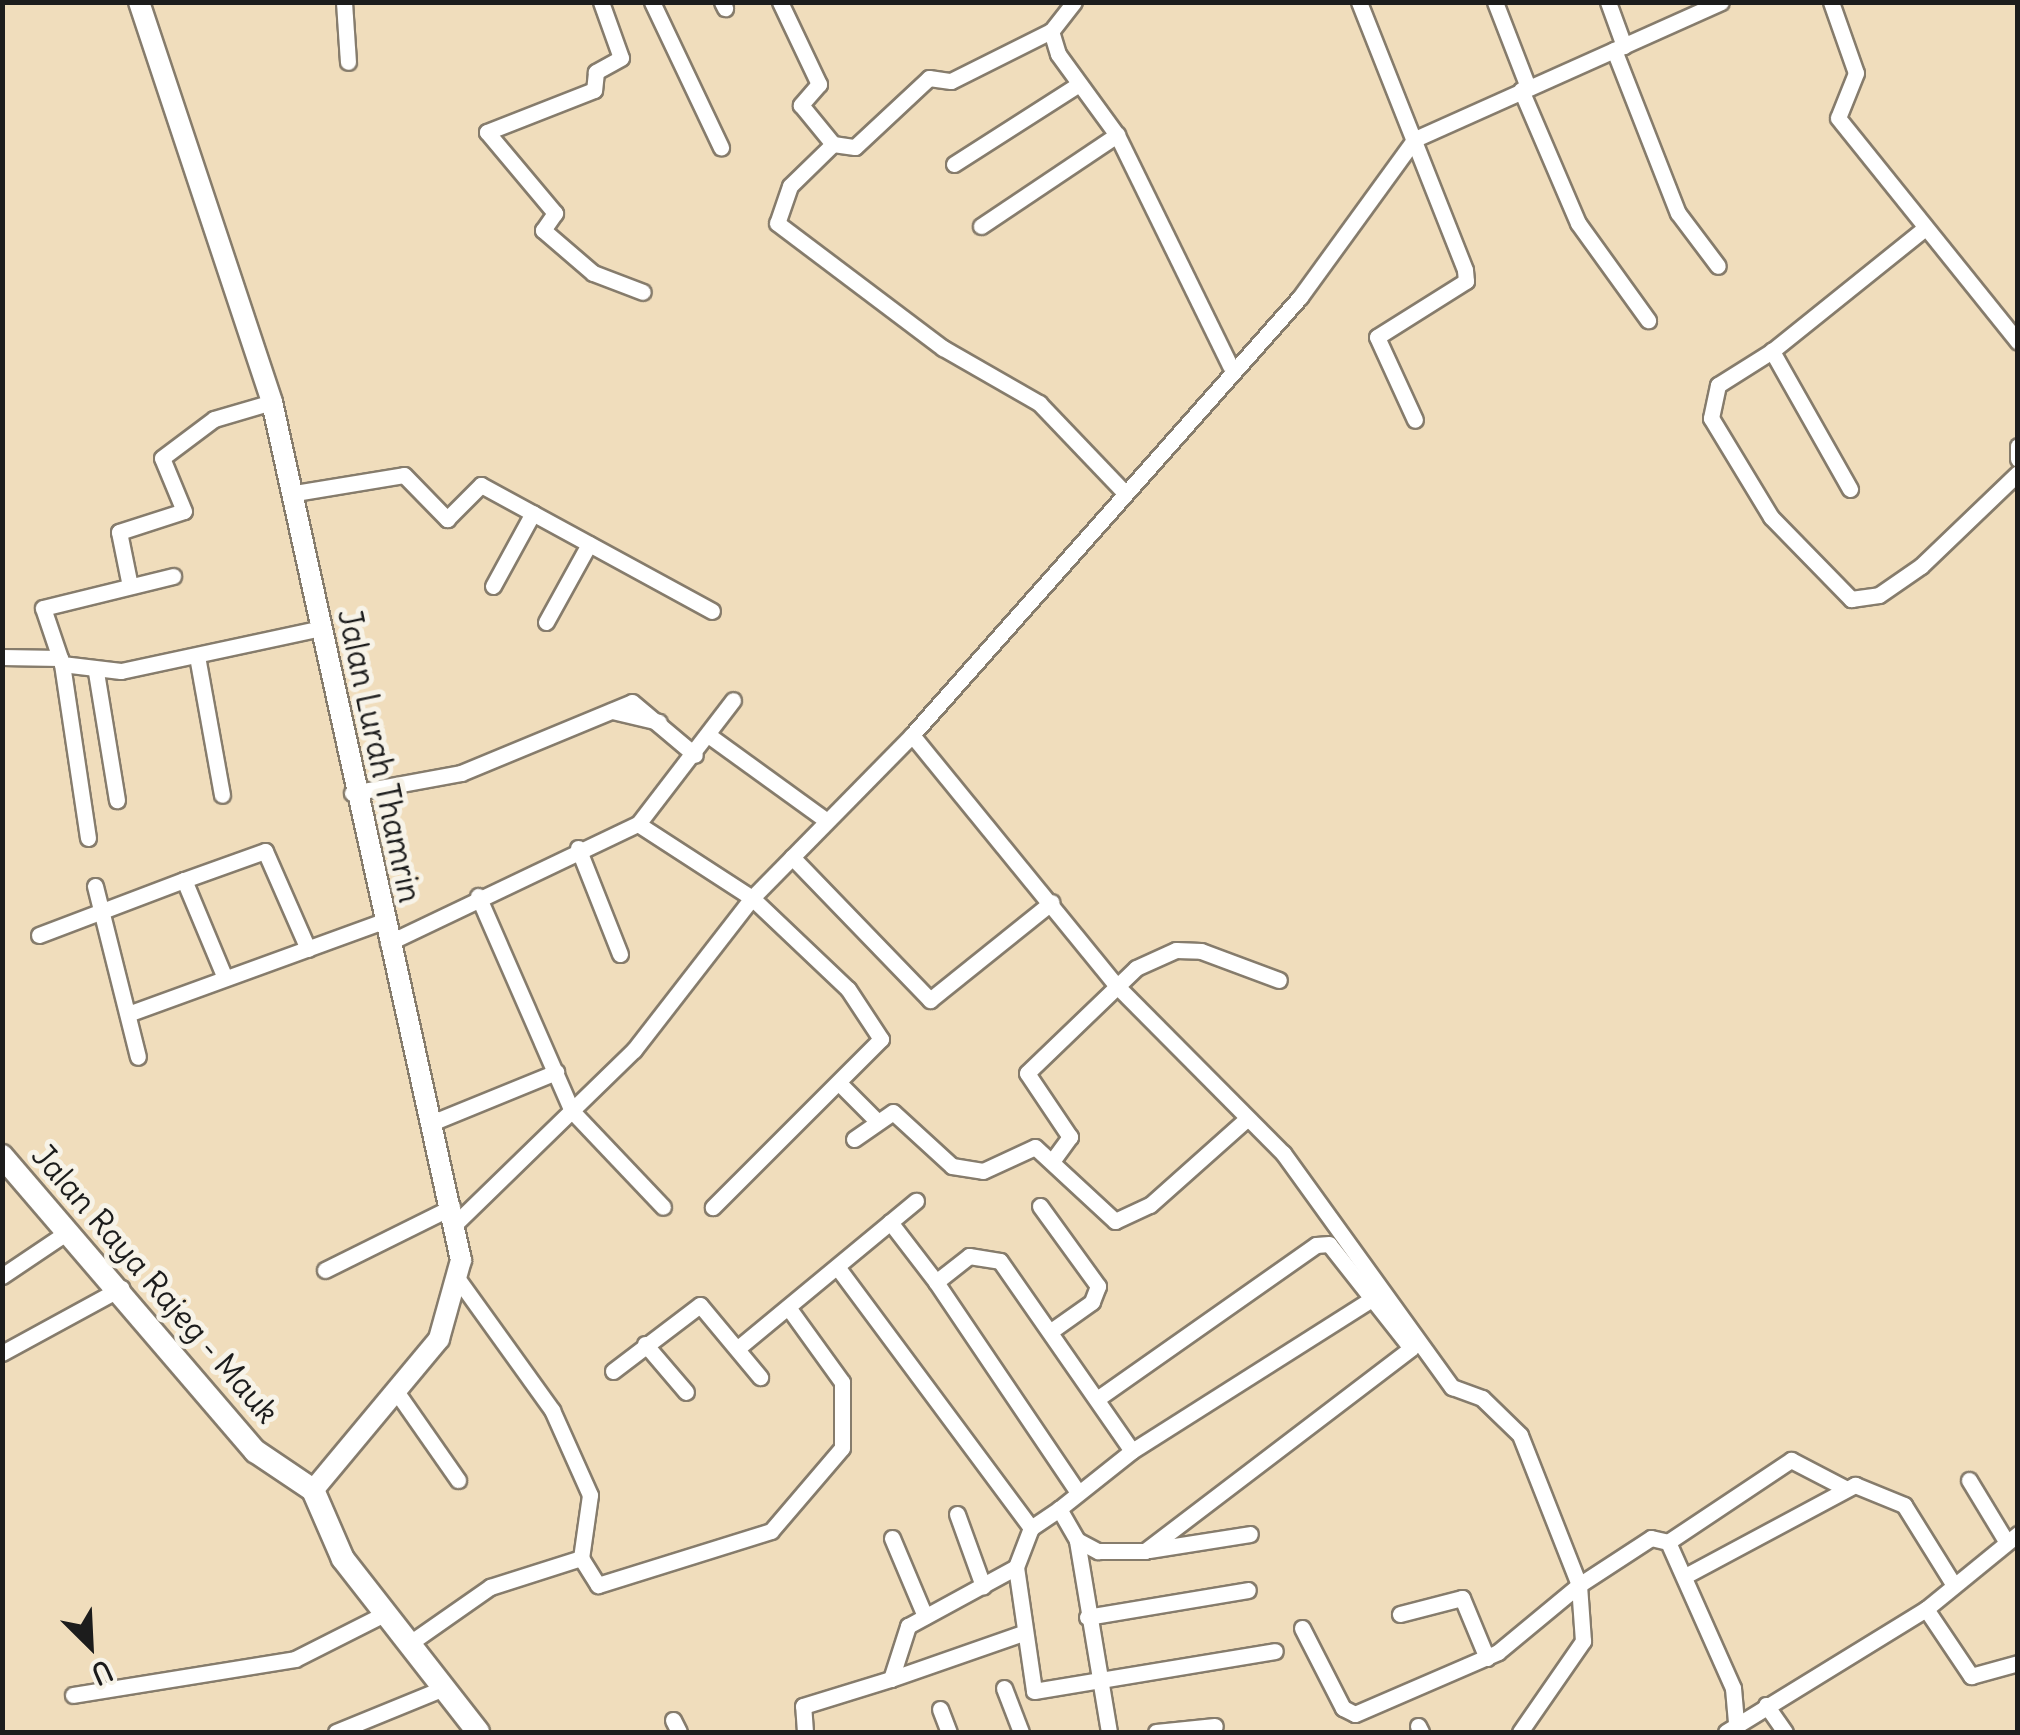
<!DOCTYPE html>
<style>
body{margin:0}
#map{position:relative;width:2020px;height:1735px;overflow:hidden;background:#f0ddbc;font-family:Delius,sans-serif}
div>[style]{position:absolute}
.roads{filter:drop-shadow(2px 0 #867c6c) drop-shadow(-2px 0 #867c6c) drop-shadow(0 2px #867c6c) drop-shadow(0 -2px #867c6c)}
.minor>*{height:15px;margin:-7.5px;padding:0 7.5px;transform-origin:7.5px;border-radius:7.5px;background:#fff}
.tertiary>*{height:20px;margin:-10px;padding:0 10px;transform-origin:10px;border-radius:10px;background:#fff}
.secondary>*{height:22px;margin:-11px;padding:0 11px;transform-origin:11px;border-radius:11px;background:#fff}
span{translate:-50% -50%;white-space:nowrap;text-align:center;line-height:1.15;-webkit-text-stroke:10px #f7f3e8;paint-order:stroke}
.street-label{font-size:32px;color:#1c1c1c}
.frame{position:absolute;inset:0;border:5px solid #1c1c1c;pointer-events:none}
.north{position:absolute;left:40px;top:1595px;width:100px;height:100px;-webkit-text-stroke:8px #f7f3e8;paint-order:stroke;rotate:156deg;font-size:28px;font-weight:700;line-height:40px;text-align:center;color:#1c1c1c}
.north::after{content:'';display:block;margin:auto;width:35px;height:45px;background:#1c1c1c;clip-path:polygon(50% 0,100% 100%,50% 72%,0 100%)}
</style>
<div id="map">
<div class="roads">
<div class="minor">
<i style="left:344px;top:2px;width:60px;rotate:86.2deg"></i>
<i style="left:601px;top:2px;width:59px;rotate:70.3deg"></i>
<i style="left:621px;top:58px;width:29px;rotate:151deg"></i>
<i style="left:596px;top:72px;width:18px;rotate:96deg"></i>
<i style="left:594px;top:90px;width:115px;rotate:158.6deg"></i>
<i style="left:487px;top:132px;width:106px;rotate:50deg"></i>
<i style="left:555px;top:213px;width:21px;rotate:125deg"></i>
<i style="left:543px;top:230px;width:66px;rotate:40.7deg"></i>
<i style="left:593px;top:273px;width:53px;rotate:20.8deg"></i>
<i style="left:652px;top:2px;width:161px;rotate:64.6deg"></i>
<i style="left:722px;top:2px;width:7px;rotate:63deg"></i>
<i style="left:780px;top:2px;width:91px;rotate:64.6deg"></i>
<i style="left:819px;top:84px;width:28px;rotate:131deg"></i>
<i style="left:801px;top:105px;width:50px;rotate:50.6deg"></i>
<i style="left:833px;top:144px;width:60px;rotate:135.7deg"></i>
<i style="left:790px;top:186px;width:39px;rotate:109deg"></i>
<i style="left:777px;top:223px;width:208px;rotate:37deg"></i>
<i style="left:943px;top:348px;width:111px;rotate:29.8deg"></i>
<i style="left:1039px;top:403px;width:124px;rotate:46.3deg"></i>
<i style="left:1074px;top:2px;width:37px;rotate:128deg"></i>
<i style="left:1051px;top:31px;width:24px;rotate:73deg"></i>
<i style="left:1058px;top:54px;width:100px;rotate:53.9deg"></i>
<i style="left:1117px;top:135px;width:257px;rotate:63.9deg"></i>
<i style="left:1359px;top:2px;width:288px;rotate:68.4deg"></i>
<i style="left:1465px;top:270px;width:11px;rotate:85deg"></i>
<i style="left:1466px;top:281px;width:105px;rotate:147.8deg"></i>
<i style="left:1377px;top:337px;width:91px;rotate:65.4deg"></i>
<i style="left:1495px;top:2px;width:91px;rotate:68.8deg"></i>
<i style="left:1608px;top:2px;width:47px;rotate:70deg"></i>
<i style="left:1831px;top:2px;width:75px;rotate:70.6deg"></i>
<i style="left:1856px;top:73px;width:48px;rotate:111.8deg"></i>
<i style="left:1838px;top:118px;width:287px;rotate:51.2deg"></i>
<i style="left:1614px;top:50px;width:175px;rotate:68.6deg"></i>
<i style="left:1678px;top:213px;width:66px;rotate:53deg"></i>
<i style="left:1521px;top:90px;width:145px;rotate:66.8deg"></i>
<i style="left:1578px;top:223px;width:120px;rotate:54.2deg"></i>
<i style="left:833px;top:144px;width:22px;rotate:8deg"></i>
<i style="left:855px;top:147px;width:101px;rotate:-43deg"></i>
<i style="left:929px;top:78px;width:22px;rotate:8deg"></i>
<i style="left:951px;top:81px;width:112px;rotate:-26.6deg"></i>
<i style="left:954px;top:164px;width:148px;rotate:-32.6deg"></i>
<i style="left:981px;top:226px;width:164px;rotate:-33.8deg"></i>
<i style="left:1772px;top:351px;width:64px;rotate:147.8deg"></i>
<i style="left:1718px;top:385px;width:34px;rotate:102deg"></i>
<i style="left:1711px;top:418px;width:116px;rotate:58.8deg"></i>
<i style="left:1771px;top:517px;width:115px;rotate:45.7deg"></i>
<i style="left:1851px;top:599px;width:28px;rotate:-8deg"></i>
<i style="left:1879px;top:595px;width:51px;rotate:-34.6deg"></i>
<i style="left:1921px;top:566px;width:134px;rotate:-43.8deg"></i>
<i style="left:2018px;top:446px;width:13px;rotate:90deg"></i>
<i style="left:1850px;top:489px;width:159px;rotate:-119.5deg"></i>
<i style="left:1772px;top:351px;width:195px;rotate:-38.8deg"></i>
<i style="left:295px;top:493px;width:110px;rotate:-9.4deg"></i>
<i style="left:404px;top:475px;width:62px;rotate:45.7deg"></i>
<i style="left:447px;top:519px;width:48px;rotate:-45deg"></i>
<i style="left:481px;top:485px;width:263px;rotate:28.6deg"></i>
<i style="left:130px;top:586px;width:55px;rotate:-101.5deg"></i>
<i style="left:119px;top:532px;width:68px;rotate:-17.9deg"></i>
<i style="left:184px;top:511px;width:57px;rotate:-112.5deg"></i>
<i style="left:162px;top:458px;width:65px;rotate:-36.9deg"></i>
<i style="left:214px;top:419px;width:60px;rotate:-16.3deg"></i>
<i style="left:493px;top:586px;width:83px;rotate:-61.3deg"></i>
<i style="left:546px;top:622px;width:89px;rotate:-61.1deg"></i>
<i style="left:197px;top:656px;width:141px;rotate:79.8deg"></i>
<i style="left:2px;top:657px;width:58px;rotate:1deg"></i>
<i style="left:62px;top:664px;width:59px;rotate:6.8deg"></i>
<i style="left:121px;top:671px;width:205px;rotate:-12.1deg"></i>
<i style="left:96px;top:672px;width:130px;rotate:80.7deg"></i>
<i style="left:612px;top:711px;width:48px;rotate:13.2deg"></i>
<i style="left:912px;top:735px;width:323px;rotate:50.8deg"></i>
<i style="left:1116px;top:985px;width:237px;rotate:45.2deg"></i>
<i style="left:1283px;top:1153px;width:289px;rotate:54.2deg"></i>
<i style="left:1452px;top:1387px;width:32px;rotate:20deg"></i>
<i style="left:1482px;top:1398px;width:53px;rotate:44.2deg"></i>
<i style="left:1520px;top:1435px;width:161px;rotate:68.5deg"></i>
<i style="left:1579px;top:1585px;width:86px;rotate:-33.1deg"></i>
<i style="left:1651px;top:1538px;width:17px;rotate:13deg"></i>
<i style="left:1668px;top:1542px;width:160px;rotate:66deg"></i>
<i style="left:1733px;top:1688px;width:35px;rotate:85deg"></i>
<i style="left:711px;top:737px;width:143px;rotate:35.9deg"></i>
<i style="left:352px;top:793px;width:111px;rotate:-10.4deg"></i>
<i style="left:461px;top:773px;width:185px;rotate:-22.5deg"></i>
<i style="left:632px;top:702px;width:82px;rotate:40.1deg"></i>
<i style="left:638px;top:824px;width:136px;rotate:33deg"></i>
<i style="left:752px;top:898px;width:132px;rotate:43.5deg"></i>
<i style="left:848px;top:989px;width:60px;rotate:56.6deg"></i>
<i style="left:881px;top:1039px;width:238px;rotate:135deg"></i>
<i style="left:88px;top:838px;width:176px;rotate:-98.5deg"></i>
<i style="left:62px;top:664px;width:59px;rotate:-108.7deg"></i>
<i style="left:43px;top:608px;width:134px;rotate:-13.8deg"></i>
<i style="left:578px;top:848px;width:114px;rotate:68.4deg"></i>
<i style="left:792px;top:857px;width:199px;rotate:46deg"></i>
<i style="left:930px;top:1000px;width:156px;rotate:-38.8deg"></i>
<i style="left:184px;top:880px;width:86px;rotate:-19.7deg"></i>
<i style="left:265px;top:851px;width:107px;rotate:66.3deg"></i>
<i style="left:95px;top:886px;width:176px;rotate:75.9deg"></i>
<i style="left:478px;top:896px;width:235px;rotate:66.4deg"></i>
<i style="left:572px;top:1111px;width:132px;rotate:46.5deg"></i>
<i style="left:39px;top:935px;width:155px;rotate:-20.8deg"></i>
<i style="left:184px;top:880px;width:106px;rotate:67.3deg"></i>
<i style="left:388px;top:943px;width:277px;rotate:-25.5deg"></i>
<i style="left:638px;top:824px;width:156px;rotate:-52.5deg"></i>
<i style="left:128px;top:1014px;width:271px;rotate:-20deg"></i>
<i style="left:842px;top:1086px;width:48px;rotate:45deg"></i>
<i style="left:436px;top:1121px;width:130px;rotate:-22.2deg"></i>
<i style="left:854px;top:1139px;width:47px;rotate:-34.7deg"></i>
<i style="left:893px;top:1112px;width:80px;rotate:42.5deg"></i>
<i style="left:952px;top:1166px;width:31px;rotate:9deg"></i>
<i style="left:983px;top:1171px;width:57px;rotate:-24.8deg"></i>
<i style="left:1035px;top:1147px;width:109px;rotate:42.8deg"></i>
<i style="left:1115px;top:1221px;width:38px;rotate:-25deg"></i>
<i style="left:1150px;top:1205px;width:125px;rotate:-41.7deg"></i>
<i style="left:1053px;top:1160px;width:29px;rotate:-54deg"></i>
<i style="left:1070px;top:1137px;width:77px;rotate:-123.9deg"></i>
<i style="left:1027px;top:1073px;width:151px;rotate:-43.9deg"></i>
<i style="left:1136px;top:968px;width:44px;rotate:-24.2deg"></i>
<i style="left:1176px;top:950px;width:25px;rotate:2deg"></i>
<i style="left:1201px;top:951px;width:83px;rotate:20.4deg"></i>
<i style="left:1040px;top:1206px;width:99px;rotate:54.1deg"></i>
<i style="left:1098px;top:1286px;width:17px;rotate:111deg"></i>
<i style="left:1092px;top:1302px;width:50px;rotate:144.7deg"></i>
<i style="left:890px;top:1222px;width:76px;rotate:52.5deg"></i>
<i style="left:455px;top:1224px;width:250px;rotate:-44.2deg"></i>
<i style="left:634px;top:1050px;width:192px;rotate:-52.2deg"></i>
<i style="left:752px;top:898px;width:228px;rotate:-45.5deg"></i>
<i style="left:912px;top:735px;width:585px;rotate:-48.46deg"></i>
<i style="left:1300px;top:297px;width:195px;rotate:-54deg"></i>
<i style="left:1415px;top:139px;width:335px;rotate:-24.1deg"></i>
<i style="left:838px;top:1268px;width:324px;rotate:53.4deg"></i>
<i style="left:1031px;top:1528px;width:34px;rotate:-34deg"></i>
<i style="left:325px;top:1270px;width:142px;rotate:-26.4deg"></i>
<i style="left:2px;top:1276px;width:77px;rotate:-33.9deg"></i>
<i style="left:460px;top:1282px;width:158px;rotate:54.3deg"></i>
<i style="left:552px;top:1410px;width:93px;rotate:65.9deg"></i>
<i style="left:590px;top:1495px;width:64px;rotate:98.1deg"></i>
<i style="left:581px;top:1558px;width:32px;rotate:58deg"></i>
<i style="left:598px;top:1585px;width:181px;rotate:-17.3deg"></i>
<i style="left:771px;top:1531px;width:109px;rotate:-49.5deg"></i>
<i style="left:842px;top:1448px;width:66px;rotate:-90deg"></i>
<i style="left:842px;top:1382px;width:92px;rotate:-125.8deg"></i>
<i style="left:645px;top:1344px;width:63px;rotate:49.5deg"></i>
<i style="left:738px;top:1348px;width:231px;rotate:-39.6deg"></i>
<i style="left:2px;top:1353px;width:136px;rotate:-28.6deg"></i>
<i style="left:613px;top:1371px;width:109px;rotate:-37.2deg"></i>
<i style="left:700px;top:1305px;width:94px;rotate:50.2deg"></i>
<i style="left:398px;top:1394px;width:105px;rotate:55.1deg"></i>
<i style="left:1969px;top:1480px;width:71px;rotate:58.8deg"></i>
<i style="left:1077px;top:1491px;width:252px;rotate:-124deg"></i>
<i style="left:936px;top:1282px;width:42px;rotate:-38.2deg"></i>
<i style="left:969px;top:1256px;width:31px;rotate:9deg"></i>
<i style="left:1000px;top:1261px;width:231px;rotate:55.2deg"></i>
<i style="left:957px;top:1514px;width:77px;rotate:70.1deg"></i>
<i style="left:892px;top:1538px;width:85px;rotate:67.1deg"></i>
<i style="left:1077px;top:1540px;width:24px;rotate:28deg"></i>
<i style="left:1098px;top:1551px;width:47px"></i>
<i style="left:1145px;top:1551px;width:335px;rotate:-37.3deg"></i>
<i style="left:1411px;top:1348px;width:132px;rotate:-128.3deg"></i>
<i style="left:1329px;top:1244px;width:13px;rotate:176deg"></i>
<i style="left:1316px;top:1245px;width:268px;rotate:144.9deg"></i>
<i style="left:1668px;top:1542px;width:148px;rotate:-33.7deg"></i>
<i style="left:1791px;top:1460px;width:61px;rotate:27.4deg"></i>
<i style="left:1149px;top:1550px;width:102px;rotate:-9deg"></i>
<i style="left:1016px;top:1567px;width:125px;rotate:81.7deg"></i>
<i style="left:1034px;top:1691px;width:244px;rotate:-9.4deg"></i>
<i style="left:1685px;top:1576px;width:193px;rotate:-28.2deg"></i>
<i style="left:1855px;top:1485px;width:53px;rotate:22.2deg"></i>
<i style="left:1904px;top:1505px;width:91px;rotate:58.1deg"></i>
<i style="left:1926px;top:1609px;width:81px;rotate:56.1deg"></i>
<i style="left:1971px;top:1676px;width:49px;rotate:-15.5deg"></i>
<i style="left:1400px;top:1614px;width:64px;rotate:-14.5deg"></i>
<i style="left:1462px;top:1598px;width:65px;rotate:67.4deg"></i>
<i style="left:1087px;top:1617px;width:163px;rotate:-9.5deg"></i>
<i style="left:1302px;top:1628px;width:90px;rotate:62.9deg"></i>
<i style="left:1343px;top:1708px;width:13px;rotate:27deg"></i>
<i style="left:1355px;top:1714px;width:156px;rotate:-23.4deg"></i>
<i style="left:1498px;top:1652px;width:105px;rotate:-39.6deg"></i>
<i style="left:410px;top:1643px;width:98px;rotate:-35deg"></i>
<i style="left:490px;top:1587px;width:96px;rotate:-17.7deg"></i>
<i style="left:891px;top:1679px;width:137px;rotate:-19.2deg"></i>
<i style="left:1004px;top:1688px;width:47px;rotate:68.9deg"></i>
<i style="left:73px;top:1695px;width:225px;rotate:-9.2deg"></i>
<i style="left:295px;top:1659px;width:102px;rotate:-26.8deg"></i>
<i style="left:1766px;top:1705px;width:33px;rotate:55deg"></i>
<i style="left:940px;top:1709px;width:25px;rotate:69deg"></i>
<i style="left:673px;top:1720px;width:13px;rotate:63deg"></i>
<i style="left:1418px;top:1726px;width:7px;rotate:63deg"></i>
<i style="left:336px;top:1732px;width:117px;rotate:-22.2deg"></i>
<i style="left:805px;top:1732px;width:26px;rotate:-94deg"></i>
<i style="left:803px;top:1706px;width:92px;rotate:-17.1deg"></i>
<i style="left:891px;top:1679px;width:56px;rotate:-72.2deg"></i>
<i style="left:908px;top:1626px;width:123px;rotate:-28.6deg"></i>
<i style="left:1016px;top:1567px;width:42px;rotate:-69deg"></i>
<i style="left:1109px;top:1732px;width:195px;rotate:-99.5deg"></i>
<i style="left:1077px;top:1540px;width:36px;rotate:-120deg"></i>
<i style="left:1059px;top:1509px;width:93px;rotate:-38.5deg"></i>
<i style="left:1132px;top:1451px;width:291px;rotate:-32.4deg"></i>
<i style="left:1156px;top:1732px;width:59px;rotate:-5.8deg"></i>
<i style="left:1520px;top:1732px;width:111px;rotate:-55.3deg"></i>
<i style="left:1583px;top:1641px;width:56px;rotate:-94.1deg"></i>
<i style="left:1726px;top:1732px;width:235px;rotate:-31.6deg"></i>
<i style="left:1926px;top:1609px;width:119px;rotate:-39.2deg"></i>
</div>
<div class="tertiary">
<i style="left:139px;top:2px;width:422px;rotate:71.6deg"></i>
<i style="left:272px;top:402px;width:879px;rotate:77.58deg"></i>
<i style="left:461px;top:1260px;width:82px;rotate:105.6deg"></i>
<i style="left:439px;top:1339px;width:197px;rotate:129.8deg"></i>
</div>
<div class="secondary">
<i style="left:2px;top:1156px;width:389px;rotate:49.4deg"></i>
<i style="left:255px;top:1451px;width:70px;rotate:33.9deg"></i>
<i style="left:313px;top:1490px;width:75px;rotate:66.5deg"></i>
<i style="left:343px;top:1559px;width:219px;rotate:52deg"></i>
</div>
</div>
<div class="street-label">
<span style="left:379px;top:756px;rotate:78deg">Jalan Lurah Thamrin</span>
<span style="left:155px;top:1284px;rotate:49deg">Jalan Raya Rajeg - Mauk</span>
</div>
<div class="frame"></div>
<div class="north">U</div>
</div>
